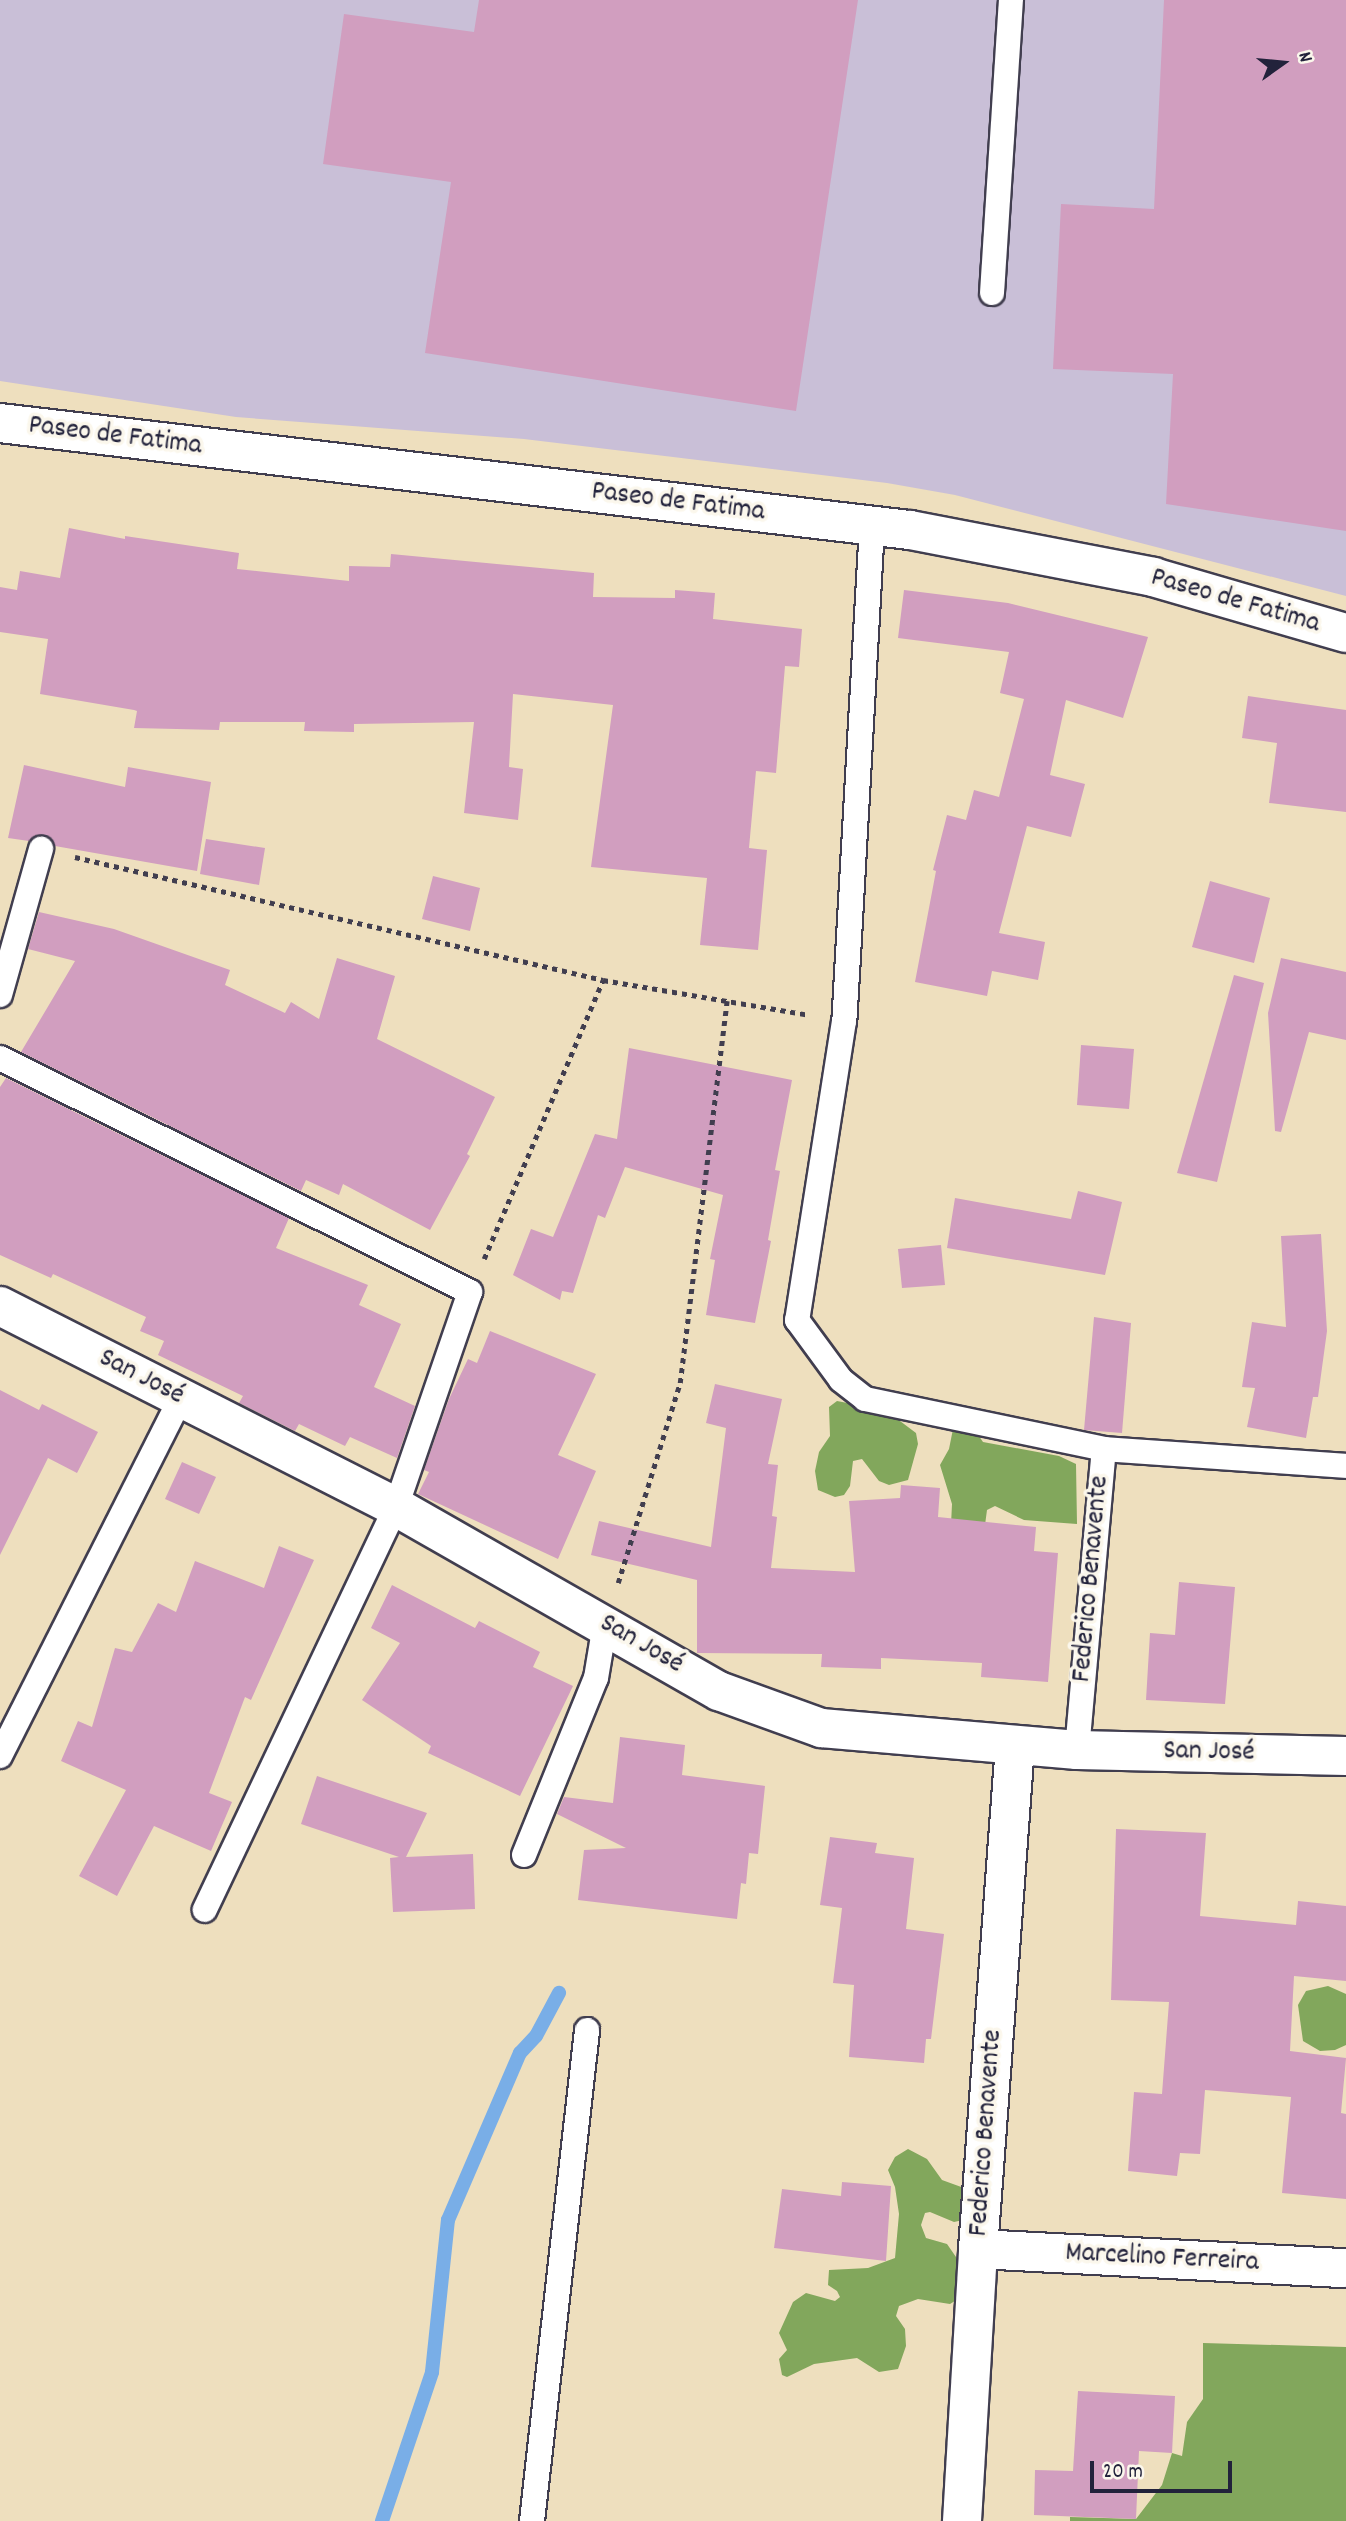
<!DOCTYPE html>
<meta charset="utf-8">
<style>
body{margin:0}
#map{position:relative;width:1346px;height:2521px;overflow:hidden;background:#eedfbe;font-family:Dekko,sans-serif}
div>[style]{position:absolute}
.industrial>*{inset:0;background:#c9bfd7}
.forest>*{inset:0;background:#82a75c}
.stream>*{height:14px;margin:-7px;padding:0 7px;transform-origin:7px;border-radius:7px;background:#79aee7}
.building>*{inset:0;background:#d19ebf}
.path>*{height:4.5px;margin-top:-2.25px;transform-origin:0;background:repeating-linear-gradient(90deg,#413e4f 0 5px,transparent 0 10px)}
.roads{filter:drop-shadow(2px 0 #413e4f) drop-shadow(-2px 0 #413e4f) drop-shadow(0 2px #413e4f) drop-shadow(0 -2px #413e4f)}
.service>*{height:24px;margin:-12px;padding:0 12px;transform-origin:12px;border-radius:12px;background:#fff}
.minor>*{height:38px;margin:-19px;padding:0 19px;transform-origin:19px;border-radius:19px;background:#fff}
.tertiary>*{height:38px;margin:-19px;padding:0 19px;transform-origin:19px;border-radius:19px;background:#fff}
span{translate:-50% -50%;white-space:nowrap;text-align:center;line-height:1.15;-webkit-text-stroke:7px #fbf7ec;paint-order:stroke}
.street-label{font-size:28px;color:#22223b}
.north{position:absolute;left:1248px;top:28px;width:70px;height:70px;-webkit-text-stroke:5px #fbf7ec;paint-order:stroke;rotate:75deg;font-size:19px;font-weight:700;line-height:28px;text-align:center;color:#22223b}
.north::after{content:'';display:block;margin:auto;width:24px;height:32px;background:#22223b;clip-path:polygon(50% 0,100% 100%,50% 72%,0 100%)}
.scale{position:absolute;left:1090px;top:2461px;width:142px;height:32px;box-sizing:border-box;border:4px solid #22223b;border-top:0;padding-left:9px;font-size:21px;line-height:24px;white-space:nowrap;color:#22223b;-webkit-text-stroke:5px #fbf7ec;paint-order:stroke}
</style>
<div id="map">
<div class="industrial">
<i style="clip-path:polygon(0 0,1346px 0,1346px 596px,955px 495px,887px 483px,524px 439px,236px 417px,0 381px)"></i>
</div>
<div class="forest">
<i style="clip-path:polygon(837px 1401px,894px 1412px,900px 1421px,916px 1433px,918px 1444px,908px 1480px,889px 1485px,879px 1481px,862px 1459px,853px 1461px,850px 1486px,844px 1495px,835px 1497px,818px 1490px,815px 1471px,819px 1452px,830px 1436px,829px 1407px)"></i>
<i style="clip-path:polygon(972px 1426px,983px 1442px,1059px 1456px,1076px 1464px,1077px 1524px,1024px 1520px,995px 1506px,987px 1510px,983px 1540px,950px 1546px,952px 1504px,940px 1465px,949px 1449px,953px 1429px)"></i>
<i style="clip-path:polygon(1328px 1986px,1346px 1994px,1346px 2045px,1335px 2050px,1320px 2051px,1303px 2041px,1298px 2005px,1306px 1991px)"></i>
<i style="clip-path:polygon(908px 2149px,927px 2159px,942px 2180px,964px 2188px,963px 2220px,954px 2222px,930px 2212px,925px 2213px,921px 2225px,926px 2238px,947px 2244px,956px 2257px,962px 2275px,958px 2299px,950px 2304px,918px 2299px,899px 2306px,896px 2316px,905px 2329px,906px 2346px,898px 2369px,879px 2372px,857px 2358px,814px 2364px,787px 2377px,782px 2375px,779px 2359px,787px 2350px,779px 2333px,793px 2302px,806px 2293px,835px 2301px,840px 2297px,837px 2291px,828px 2285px,829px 2270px,868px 2268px,895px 2258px,899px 2214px,895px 2187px,888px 2170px,895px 2157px)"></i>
<i style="clip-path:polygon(1203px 2343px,1346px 2347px,1346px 2521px,1070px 2521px,1070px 2517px,1136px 2519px,1162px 2485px,1172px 2453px,1182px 2456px,1187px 2422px,1203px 2399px)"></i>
</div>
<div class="stream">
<i style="left:382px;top:2521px;width:157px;rotate:-71.4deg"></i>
<i style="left:432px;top:2372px;width:153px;rotate:-84deg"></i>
<i style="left:448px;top:2220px;width:182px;rotate:-66.7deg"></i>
<i style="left:520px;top:2053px;width:23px;rotate:-47deg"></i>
<i style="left:536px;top:2036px;width:49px;rotate:-61.9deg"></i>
</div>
<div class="building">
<i style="clip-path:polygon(479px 0,858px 0,796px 411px,425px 353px,451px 182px,323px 164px,344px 14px,474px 32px)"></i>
<i style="clip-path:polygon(1164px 0,1346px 0,1346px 531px,1166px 504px,1173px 374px,1053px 369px,1061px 204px,1154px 209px)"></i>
<i style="clip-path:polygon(69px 528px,125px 539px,125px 536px,239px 553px,237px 569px,349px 581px,349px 566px,390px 567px,391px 554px,594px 573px,593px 597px,675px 598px,675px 590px,715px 593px,713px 619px,802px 629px,799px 667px,785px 666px,776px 773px,756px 771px,749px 848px,767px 850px,758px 950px,700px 945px,707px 878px,591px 867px,613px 705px,513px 694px,509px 767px,523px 769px,518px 820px,464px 813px,474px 722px,354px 724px,354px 732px,304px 731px,305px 722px,220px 722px,219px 730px,134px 728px,137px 711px,134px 710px,40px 694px,48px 639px,0 632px,0 587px,17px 590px,20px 571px,60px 578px)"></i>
<i style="clip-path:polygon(904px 590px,1008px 603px,1148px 637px,1123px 718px,1066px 700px,1050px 775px,1085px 784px,1071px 837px,1027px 826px,999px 933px,1045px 942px,1038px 980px,992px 971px,987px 996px,915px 982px,936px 871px,933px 870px,947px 815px,966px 820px,974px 790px,999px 797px,1024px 699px,1000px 693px,1009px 652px,898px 638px)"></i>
<i style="clip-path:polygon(1248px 696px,1346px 710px,1346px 812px,1269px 803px,1277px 743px,1242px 738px)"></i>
<i style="clip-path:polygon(24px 765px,125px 787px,128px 767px,211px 782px,197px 871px,55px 846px,44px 835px,37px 835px,29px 841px,8px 838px)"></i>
<i style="clip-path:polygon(206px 839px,265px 848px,259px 885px,200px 874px)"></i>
<i style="clip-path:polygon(433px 876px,480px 888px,470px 931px,422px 919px)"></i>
<i style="clip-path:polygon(1210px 881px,1270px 898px,1254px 963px,1192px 947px)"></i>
<i style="clip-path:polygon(39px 912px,114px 929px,230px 970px,225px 985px,285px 1013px,291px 1002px,319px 1019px,337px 958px,395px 976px,377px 1039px,495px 1097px,467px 1154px,470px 1156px,430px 1230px,343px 1184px,339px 1195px,306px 1180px,301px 1191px,21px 1052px,75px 961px,28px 949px)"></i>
<i style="clip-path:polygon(1281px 958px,1346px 972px,1346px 1040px,1309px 1032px,1281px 1132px,1275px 1131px,1268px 1013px)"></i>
<i style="clip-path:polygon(1234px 975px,1264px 983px,1217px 1182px,1177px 1173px)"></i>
<i style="clip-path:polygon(1081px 1045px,1134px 1049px,1129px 1109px,1077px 1105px)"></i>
<i style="clip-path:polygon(629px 1048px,792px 1080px,775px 1170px,780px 1171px,768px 1240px,771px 1241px,755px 1323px,706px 1315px,715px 1260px,710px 1259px,723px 1195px,625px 1167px,605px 1218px,598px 1215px,573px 1293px,562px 1291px,560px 1300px,513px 1275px,531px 1229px,553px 1237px,595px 1134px,617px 1139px)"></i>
<i style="clip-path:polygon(6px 1078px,289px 1218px,276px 1248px,368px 1285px,359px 1305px,401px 1324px,374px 1387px,415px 1406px,397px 1458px,350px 1437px,345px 1446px,299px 1424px,295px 1431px,239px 1403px,243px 1396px,158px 1355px,164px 1341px,140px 1331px,146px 1317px,53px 1274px,51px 1278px,0 1255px,0 1087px)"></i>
<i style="clip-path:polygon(1078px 1191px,1122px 1202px,1105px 1275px,947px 1248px,955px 1198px,1071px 1219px)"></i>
<i style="clip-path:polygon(1321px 1234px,1327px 1331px,1318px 1397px,1313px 1397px,1306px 1438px,1247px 1427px,1255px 1388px,1242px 1387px,1252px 1322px,1286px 1327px,1281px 1236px)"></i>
<i style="clip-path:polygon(941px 1245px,945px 1285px,902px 1288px,898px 1249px)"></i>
<i style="clip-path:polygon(1094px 1317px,1131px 1323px,1122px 1433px,1084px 1430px)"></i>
<i style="clip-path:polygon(490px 1331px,596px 1374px,558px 1455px,596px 1471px,558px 1559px,418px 1494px,429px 1472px,424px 1470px,449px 1399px,468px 1359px,477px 1363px)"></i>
<i style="clip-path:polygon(715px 1384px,782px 1399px,768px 1464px,778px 1465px,772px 1516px,777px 1517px,771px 1568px,855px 1572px,849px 1501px,900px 1498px,901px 1485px,940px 1488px,938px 1517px,1036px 1527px,1034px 1551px,1058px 1553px,1048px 1682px,981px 1677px,982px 1663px,881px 1658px,881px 1669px,821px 1667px,822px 1654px,697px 1653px,697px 1580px,591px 1555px,599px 1521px,711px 1547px,726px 1428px,706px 1423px)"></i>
<i style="clip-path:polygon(0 1390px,39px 1410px,42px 1404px,98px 1432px,77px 1473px,48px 1458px,0 1555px)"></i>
<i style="clip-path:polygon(182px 1462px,216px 1477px,199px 1514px,165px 1499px)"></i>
<i style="clip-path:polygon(279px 1546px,314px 1560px,251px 1700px,245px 1697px,209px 1793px,232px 1802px,211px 1851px,154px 1826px,117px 1896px,79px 1876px,126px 1790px,61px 1761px,78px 1721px,92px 1727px,115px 1648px,132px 1652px,158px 1603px,176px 1612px,195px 1561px,264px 1588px)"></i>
<i style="clip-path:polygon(1179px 1582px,1235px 1587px,1225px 1704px,1146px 1700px,1150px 1633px,1175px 1635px)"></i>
<i style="clip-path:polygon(392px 1585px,475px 1628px,479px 1621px,540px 1652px,533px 1667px,573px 1686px,520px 1796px,428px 1753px,431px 1746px,362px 1700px,400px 1643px,371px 1628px)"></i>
<i style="clip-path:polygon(620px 1737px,685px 1745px,682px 1775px,765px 1786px,758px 1854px,749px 1853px,746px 1884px,741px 1883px,737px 1919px,578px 1900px,584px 1850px,626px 1848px,557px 1814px,564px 1797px,613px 1803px)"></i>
<i style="clip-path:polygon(317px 1776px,427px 1813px,406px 1857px,473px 1854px,475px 1909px,393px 1912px,390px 1858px,399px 1857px,301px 1824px)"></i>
<i style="clip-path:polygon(1116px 1829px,1206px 1833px,1200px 1916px,1296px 1925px,1298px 1901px,1346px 1906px,1346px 1981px,1294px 1976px,1290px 2051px,1346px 2058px,1341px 2113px,1346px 2114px,1346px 2199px,1282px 2193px,1291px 2097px,1205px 2090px,1200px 2154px,1180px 2153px,1177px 2176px,1128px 2171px,1134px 2092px,1162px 2094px,1169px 2002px,1111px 2000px)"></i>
<i style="clip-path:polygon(830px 1837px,877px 1843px,875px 1853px,914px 1858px,906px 1929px,944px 1934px,931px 2039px,926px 2039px,924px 2063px,849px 2057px,854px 1985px,833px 1983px,842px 1908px,820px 1905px)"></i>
<i style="clip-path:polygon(842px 2182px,891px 2186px,886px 2261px,774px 2248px,782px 2189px,841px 2196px)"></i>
<i style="clip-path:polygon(1078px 2391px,1175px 2396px,1172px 2453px,1139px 2451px,1136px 2519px,1034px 2515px,1035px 2470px,1073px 2471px)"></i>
</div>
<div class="path">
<i style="left:75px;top:857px;width:542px;rotate:13.11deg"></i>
<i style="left:603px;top:980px;width:209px;rotate:9.6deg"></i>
<i style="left:484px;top:1259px;width:303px;rotate:-66.9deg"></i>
<i style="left:618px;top:1583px;width:209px;rotate:-72.8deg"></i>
<i style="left:680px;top:1383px;width:385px;rotate:-83deg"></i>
</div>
<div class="roads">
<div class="service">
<i style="left:992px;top:293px;width:294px;rotate:-86.3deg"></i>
<i style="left:872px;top:526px;width:496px;rotate:93.2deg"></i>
<i style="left:844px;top:1021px;width:303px;rotate:98.9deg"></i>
<i style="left:797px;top:1320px;width:74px;rotate:53.7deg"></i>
<i style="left:841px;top:1380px;width:31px;rotate:38deg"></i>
<i style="left:865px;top:1399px;width:244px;rotate:11.8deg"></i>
<i style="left:1104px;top:1449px;width:243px;rotate:4deg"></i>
<i style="left:0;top:995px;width:152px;rotate:-74.3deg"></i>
<i style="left:0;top:1058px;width:525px;rotate:26.47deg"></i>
<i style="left:470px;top:1292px;width:227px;rotate:109deg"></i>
<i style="left:396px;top:1507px;width:446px;rotate:115.4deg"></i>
<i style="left:1077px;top:1750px;width:302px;rotate:-84.9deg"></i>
<i style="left:0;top:1756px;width:401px;rotate:-63.2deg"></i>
<i style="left:524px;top:1855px;width:191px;rotate:-67.9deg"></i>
<i style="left:596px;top:1678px;width:55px;rotate:-80.5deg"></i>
<i style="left:532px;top:2521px;width:494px;rotate:-83.6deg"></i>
</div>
<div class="minor">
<i style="left:0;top:1306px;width:444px;rotate:26.9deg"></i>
<i style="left:396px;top:1507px;width:372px;rotate:29.7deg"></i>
<i style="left:719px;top:1691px;width:109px;rotate:19.9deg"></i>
<i style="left:821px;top:1728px;width:257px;rotate:4.9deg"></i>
<i style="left:1077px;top:1750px;width:269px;rotate:1.3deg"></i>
<i style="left:978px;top:2249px;width:368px;rotate:3deg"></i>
<i style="left:962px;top:2521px;width:272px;rotate:-86.6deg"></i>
<i style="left:978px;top:2249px;width:505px;rotate:-85.8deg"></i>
</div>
<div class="tertiary">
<i style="left:0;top:423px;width:916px;rotate:6.71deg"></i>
<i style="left:910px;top:530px;width:248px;rotate:10.9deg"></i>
<i style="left:1153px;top:577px;width:201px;rotate:16.2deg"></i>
</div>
</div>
<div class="street-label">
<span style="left:115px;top:437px;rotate:7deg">Paseo de Fatima</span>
<span style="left:678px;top:503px;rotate:7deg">Paseo de Fatima</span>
<span style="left:1235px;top:602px;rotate:16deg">Paseo de Fatima</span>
<span style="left:141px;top:1378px;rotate:27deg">San José</span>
<span style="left:1092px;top:1579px;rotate:-85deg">Federico Benavente</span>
<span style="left:641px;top:1645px;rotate:30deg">San José</span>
<span style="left:1209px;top:1753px;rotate:1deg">San José</span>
<span style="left:987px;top:2133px;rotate:-86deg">Federico Benavente</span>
<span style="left:1162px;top:2259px;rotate:3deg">Marcelino Ferreira</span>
</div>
<div class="north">N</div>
<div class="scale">20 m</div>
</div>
